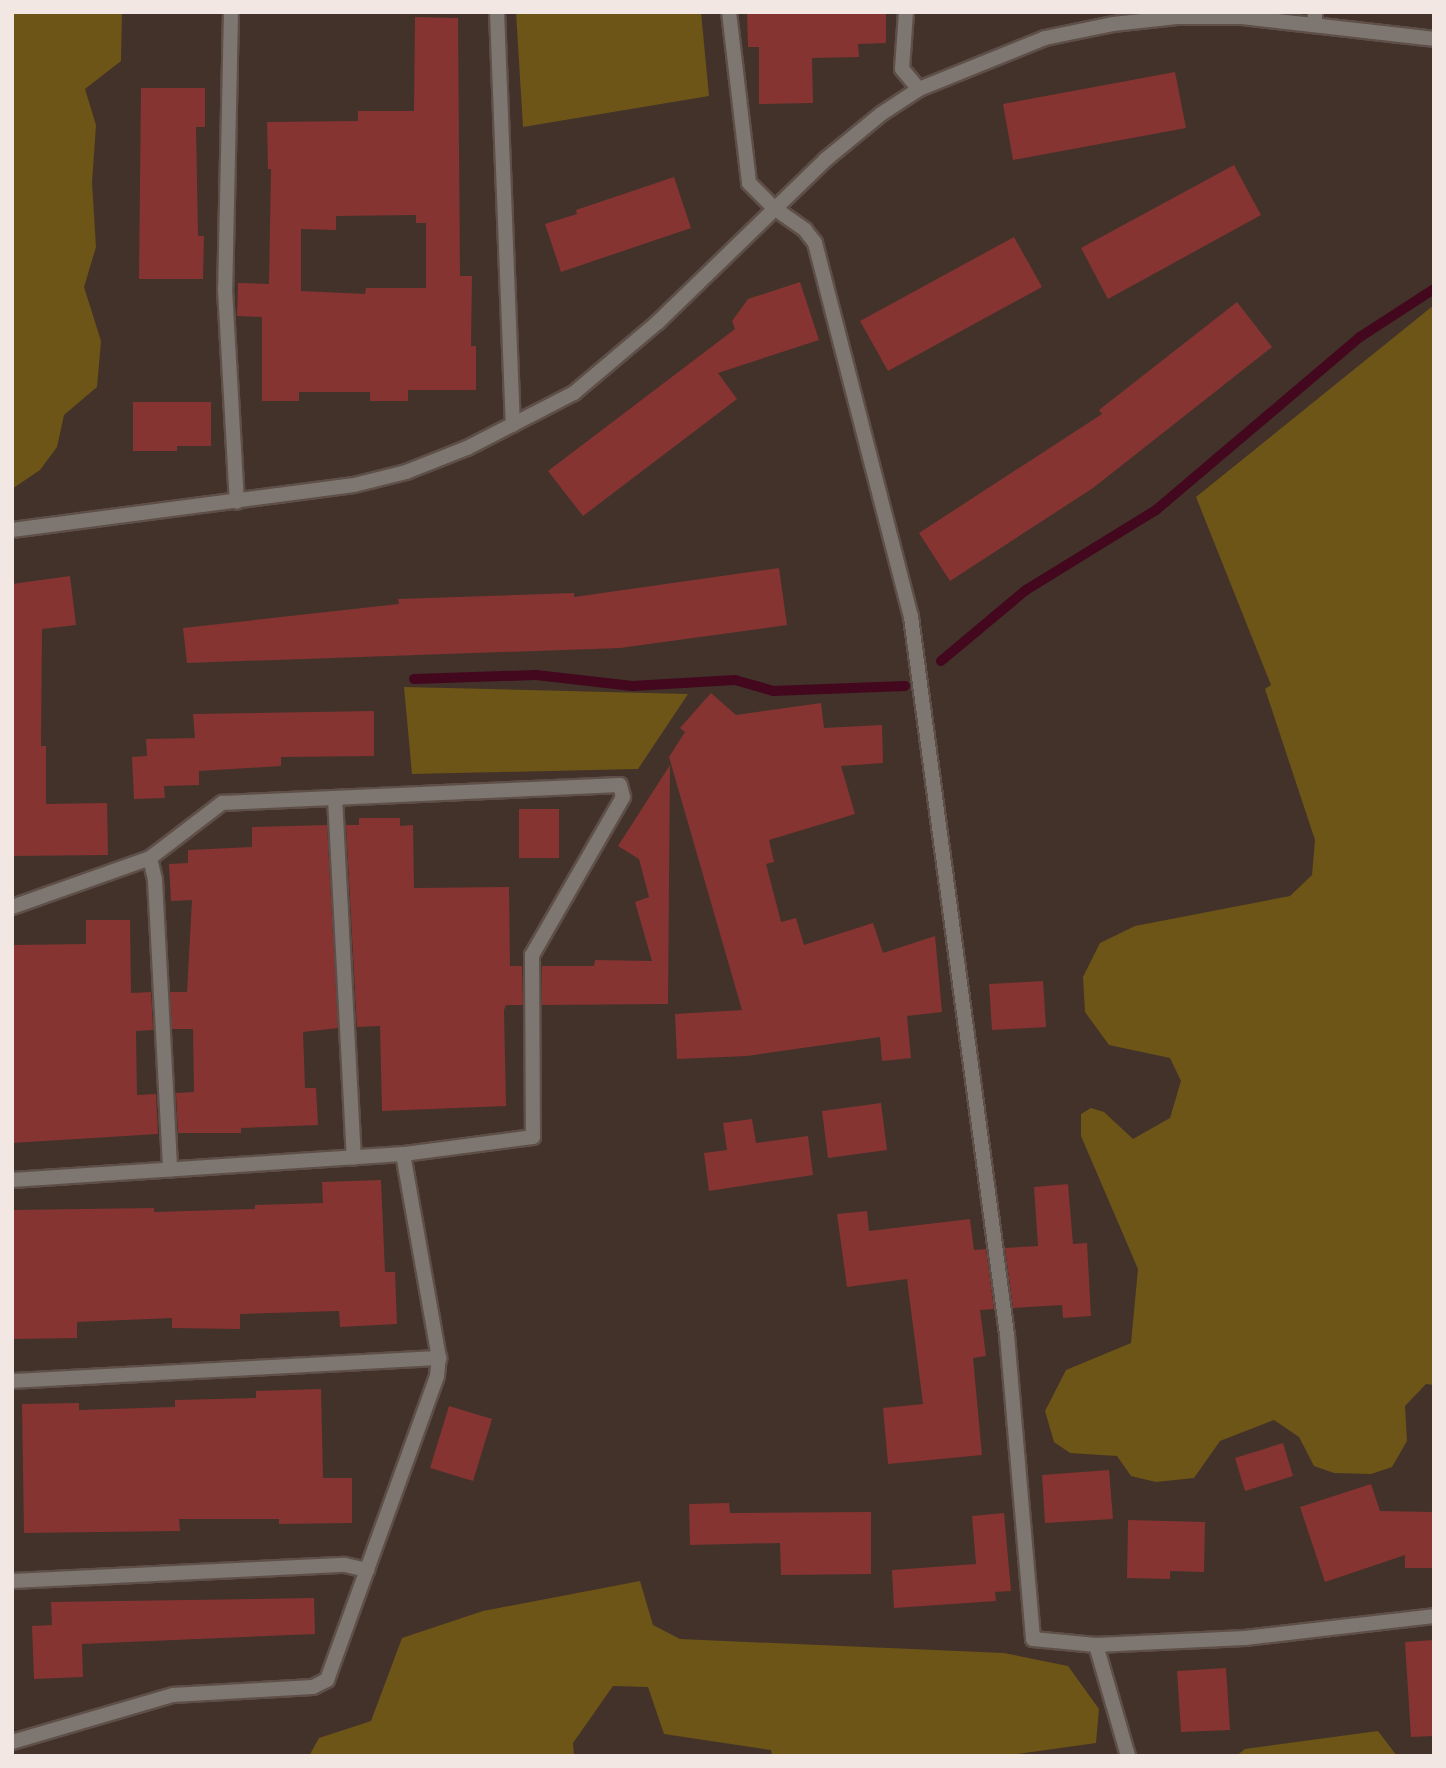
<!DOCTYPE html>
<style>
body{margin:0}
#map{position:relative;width:1446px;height:1768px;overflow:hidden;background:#42322a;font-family:"Noto Sans",sans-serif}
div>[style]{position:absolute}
.green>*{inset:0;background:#6d5417}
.stream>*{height:10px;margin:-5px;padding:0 5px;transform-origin:5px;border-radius:5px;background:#43081e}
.building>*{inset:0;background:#853432}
.roads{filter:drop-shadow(2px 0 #5e4f48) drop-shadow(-2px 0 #5e4f48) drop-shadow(0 2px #5e4f48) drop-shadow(0 -2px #5e4f48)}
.minor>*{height:14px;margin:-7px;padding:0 7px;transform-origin:7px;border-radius:7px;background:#7e7771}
.tertiary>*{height:14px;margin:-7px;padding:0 7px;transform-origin:7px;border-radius:7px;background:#7e7771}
span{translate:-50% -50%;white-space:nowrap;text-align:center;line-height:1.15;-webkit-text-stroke:6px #382820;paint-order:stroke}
.frame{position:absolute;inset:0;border:14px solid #f2e7e3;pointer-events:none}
</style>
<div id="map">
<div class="green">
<i style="clip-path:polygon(12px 12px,122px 12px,121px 61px,85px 89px,96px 125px,92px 183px,96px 247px,84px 287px,101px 341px,97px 387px,64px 415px,57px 447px,40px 470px,12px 489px)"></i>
<i style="clip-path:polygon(516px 12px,701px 12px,709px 96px,523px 127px)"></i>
<i style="clip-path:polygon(1434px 305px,1434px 1385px,1426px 1384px,1405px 1406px,1407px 1441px,1392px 1467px,1371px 1474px,1334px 1473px,1314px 1466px,1299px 1437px,1274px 1420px,1220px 1441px,1194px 1478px,1156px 1482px,1131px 1476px,1117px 1456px,1070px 1453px,1054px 1442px,1045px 1411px,1066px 1370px,1131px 1343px,1138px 1269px,1081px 1136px,1081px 1114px,1091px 1108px,1104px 1112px,1133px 1139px,1170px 1118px,1181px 1081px,1170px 1058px,1109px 1045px,1085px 1012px,1083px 977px,1100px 943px,1135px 926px,1290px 896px,1312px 875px,1315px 840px,1265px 689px,1271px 685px,1196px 497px)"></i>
<i style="clip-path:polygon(404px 687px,688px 694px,638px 769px,412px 774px)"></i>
<i style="clip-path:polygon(640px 1581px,653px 1625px,680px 1639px,1004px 1653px,1068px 1666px,1099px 1709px,1096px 1743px,1004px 1756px,772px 1756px,771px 1750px,664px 1734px,648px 1687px,613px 1686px,573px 1743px,574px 1756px,309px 1756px,319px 1738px,371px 1721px,402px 1638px,483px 1611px)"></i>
<i style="clip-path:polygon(1378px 1731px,1397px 1756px,1236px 1756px,1245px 1749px)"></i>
</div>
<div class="stream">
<i style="left:941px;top:661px;width:111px;rotate:-39.9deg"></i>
<i style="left:1026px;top:590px;width:153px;rotate:-31.6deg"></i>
<i style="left:1156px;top:510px;width:267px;rotate:-40.3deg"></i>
<i style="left:1360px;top:337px;width:88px;rotate:-33deg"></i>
<i style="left:414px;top:679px;width:122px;rotate:-1.9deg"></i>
<i style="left:536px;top:675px;width:97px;rotate:6.5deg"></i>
<i style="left:632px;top:686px;width:103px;rotate:-3.3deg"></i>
<i style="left:735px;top:680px;width:40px;rotate:16deg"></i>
<i style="left:773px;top:691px;width:132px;rotate:-2.2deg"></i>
</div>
<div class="building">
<i style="clip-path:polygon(747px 12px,886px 12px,886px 43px,858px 44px,859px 57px,812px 58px,813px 103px,759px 104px,759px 47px,748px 47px)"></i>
<i style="clip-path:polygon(evenodd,415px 17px,458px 18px,460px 276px,472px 276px,471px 346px,476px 346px,476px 390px,408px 390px,408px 401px,370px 401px,370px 392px,299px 392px,299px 401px,262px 401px,262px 317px,237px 316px,238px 283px,269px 284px,271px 169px,268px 169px,267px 122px,358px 121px,358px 111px,414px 111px,415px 17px,416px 215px,416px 223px,426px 223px,426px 288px,366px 288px,365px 294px,301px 291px,301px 229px,336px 230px,336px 216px,416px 215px)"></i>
<i style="clip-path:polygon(1175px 72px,1186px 128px,1013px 160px,1003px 104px)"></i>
<i style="clip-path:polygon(141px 88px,205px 88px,205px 127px,196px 127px,198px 236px,204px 236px,203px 279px,139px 279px)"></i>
<i style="clip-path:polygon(1234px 165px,1261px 215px,1108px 299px,1081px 248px)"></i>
<i style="clip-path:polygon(674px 177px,691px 228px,561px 272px,545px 224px,577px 214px,576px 210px)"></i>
<i style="clip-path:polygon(1014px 237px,1042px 287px,888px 371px,860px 321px)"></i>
<i style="clip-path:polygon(800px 282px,819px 340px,718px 373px,737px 399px,583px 516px,548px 471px,735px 329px,732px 321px,748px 299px)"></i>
<i style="clip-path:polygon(1237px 302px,1272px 347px,1093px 488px,950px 581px,919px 533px,1102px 414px,1099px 410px)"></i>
<i style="clip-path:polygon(133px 402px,211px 402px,211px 446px,177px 446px,177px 451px,133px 451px)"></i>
<i style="clip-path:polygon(779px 568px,787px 625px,620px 648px,187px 663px,183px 628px,399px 604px,398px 599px,574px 593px,574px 597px)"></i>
<i style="clip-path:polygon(70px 576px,76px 625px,42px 629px,41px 746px,46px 746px,46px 804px,107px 803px,108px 855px,12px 856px,12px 584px)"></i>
<i style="clip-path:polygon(711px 693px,736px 715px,821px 703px,824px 728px,882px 725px,883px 763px,841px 766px,855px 814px,769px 840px,774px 862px,766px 864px,781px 922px,796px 918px,804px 945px,873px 923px,883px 953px,935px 936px,942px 1012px,907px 1016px,911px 1058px,882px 1061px,880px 1037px,747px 1056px,677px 1059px,675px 1014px,742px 1010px,669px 757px,685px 732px,680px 728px)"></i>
<i style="clip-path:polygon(374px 711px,374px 756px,281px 757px,281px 766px,199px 771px,199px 785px,164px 786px,165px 798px,134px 799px,132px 757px,147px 756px,146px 739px,195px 738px,193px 714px)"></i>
<i style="clip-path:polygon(670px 765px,668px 1004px,542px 1005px,542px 966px,594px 966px,595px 960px,652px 961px,635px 902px,649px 897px,639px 859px,618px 846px)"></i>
<i style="clip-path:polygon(519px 809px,559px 809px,559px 858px,519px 858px)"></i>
<i style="clip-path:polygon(359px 818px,400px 818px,400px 826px,413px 825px,414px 888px,509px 887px,510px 966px,522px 966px,523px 1005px,506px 1005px,504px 1010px,506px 1106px,382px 1111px,380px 1026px,357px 1027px,346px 825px,359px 825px)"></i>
<i style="clip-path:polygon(327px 825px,338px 1028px,303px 1032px,305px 1088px,316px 1088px,318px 1125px,241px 1128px,241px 1133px,178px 1133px,176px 1093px,194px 1092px,193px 1029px,172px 1029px,170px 992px,187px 992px,192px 900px,171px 901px,169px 864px,188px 863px,188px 850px,252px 847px,252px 827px)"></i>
<i style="clip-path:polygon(86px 920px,130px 920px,131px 993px,151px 992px,153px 1030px,136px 1031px,137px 1095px,156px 1094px,158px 1134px,12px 1143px,12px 945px,86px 944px)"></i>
<i style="clip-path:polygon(1043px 981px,1046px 1027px,992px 1030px,989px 984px)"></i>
<i style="clip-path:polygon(881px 1103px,887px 1150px,828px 1158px,822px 1111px)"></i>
<i style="clip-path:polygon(752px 1119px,756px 1143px,808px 1136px,813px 1175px,709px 1191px,704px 1153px,727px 1150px,723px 1123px)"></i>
<i style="clip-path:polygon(381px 1180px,385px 1272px,395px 1272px,397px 1324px,340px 1327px,339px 1311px,240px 1314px,240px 1329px,172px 1328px,172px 1318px,77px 1322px,77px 1338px,12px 1339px,12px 1210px,154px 1208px,154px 1212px,255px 1209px,255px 1205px,323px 1203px,322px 1182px)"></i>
<i style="clip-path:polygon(1068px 1184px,1073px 1244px,1087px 1243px,1091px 1316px,1063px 1318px,1062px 1305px,1013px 1308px,1005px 1248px,1038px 1246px,1034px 1187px)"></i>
<i style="clip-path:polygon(867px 1211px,869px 1231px,970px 1219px,974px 1250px,986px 1249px,994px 1309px,980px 1310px,986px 1356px,973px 1358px,982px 1455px,888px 1464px,883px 1408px,923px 1404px,907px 1279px,847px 1287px,837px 1214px)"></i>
<i style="clip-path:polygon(321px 1389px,323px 1478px,352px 1478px,352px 1523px,279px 1524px,279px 1519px,179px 1519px,180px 1531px,24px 1533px,22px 1404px,79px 1403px,79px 1410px,175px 1407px,175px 1400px,256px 1398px,256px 1391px)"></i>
<i style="clip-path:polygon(449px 1406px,492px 1419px,473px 1481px,430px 1468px)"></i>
<i style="clip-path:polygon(1283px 1443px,1293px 1476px,1245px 1491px,1235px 1458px)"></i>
<i style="clip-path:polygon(1109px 1470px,1113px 1519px,1045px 1523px,1042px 1475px)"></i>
<i style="clip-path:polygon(1371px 1484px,1380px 1511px,1434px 1512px,1434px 1568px,1405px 1568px,1405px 1555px,1325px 1582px,1300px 1507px)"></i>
<i style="clip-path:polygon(729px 1503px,730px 1513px,871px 1512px,871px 1574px,781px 1575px,780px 1543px,690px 1545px,689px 1504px)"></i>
<i style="clip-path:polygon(1004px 1513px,1011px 1591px,995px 1592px,996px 1601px,894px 1608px,892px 1570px,976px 1564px,972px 1516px)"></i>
<i style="clip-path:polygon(1128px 1520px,1205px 1522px,1204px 1572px,1170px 1571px,1170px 1579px,1127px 1578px)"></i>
<i style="clip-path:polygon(314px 1598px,315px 1634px,82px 1644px,83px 1677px,34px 1679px,32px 1626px,52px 1625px,51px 1602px)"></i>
<i style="clip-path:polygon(1434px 1640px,1434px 1736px,1411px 1737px,1405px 1642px)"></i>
<i style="clip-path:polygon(1226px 1668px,1230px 1730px,1181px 1732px,1177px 1671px)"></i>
</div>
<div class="roads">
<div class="minor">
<i style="left:231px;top:12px;width:277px;rotate:91.2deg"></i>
<i style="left:225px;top:289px;width:213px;rotate:86.8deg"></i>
<i style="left:497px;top:12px;width:413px;rotate:87.8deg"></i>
<i style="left:729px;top:12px;width:172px;rotate:83.3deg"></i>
<i style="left:749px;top:183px;width:35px;rotate:45deg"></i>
<i style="left:774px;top:208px;width:38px;rotate:35deg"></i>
<i style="left:805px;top:230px;width:16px;rotate:52deg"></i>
<i style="left:815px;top:243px;width:386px;rotate:75.6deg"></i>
<i style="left:911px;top:617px;width:724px;rotate:82.38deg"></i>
<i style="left:1007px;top:1335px;width:305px;rotate:85.1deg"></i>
<i style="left:1033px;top:1639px;width:63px;rotate:5.4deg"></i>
<i style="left:1096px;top:1645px;width:149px;rotate:-2.7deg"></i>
<i style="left:1245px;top:1638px;width:190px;rotate:-6.6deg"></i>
<i style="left:906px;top:12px;width:57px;rotate:94deg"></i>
<i style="left:902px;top:69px;width:26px;rotate:50deg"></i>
<i style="left:1315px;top:12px;width:13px;rotate:90deg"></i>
<i style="left:335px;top:798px;width:360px;rotate:87deg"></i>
<i style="left:150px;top:858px;width:23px;rotate:77deg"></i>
<i style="left:155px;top:880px;width:290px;rotate:87deg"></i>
<i style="left:12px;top:907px;width:146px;rotate:-19.5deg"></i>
<i style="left:150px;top:858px;width:91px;rotate:-37.4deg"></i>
<i style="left:222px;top:803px;width:398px;rotate:-2.6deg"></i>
<i style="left:620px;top:785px;width:12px;rotate:76deg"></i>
<i style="left:623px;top:797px;width:182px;rotate:119.9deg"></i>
<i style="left:532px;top:955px;width:182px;rotate:89.7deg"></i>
<i style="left:533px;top:1137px;width:131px;rotate:172.5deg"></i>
<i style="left:403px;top:1154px;width:392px;rotate:176.2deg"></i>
<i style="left:12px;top:1381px;width:428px;rotate:-3.1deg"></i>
<i style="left:12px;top:1581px;width:333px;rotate:-2.8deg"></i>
<i style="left:345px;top:1565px;width:23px;rotate:13deg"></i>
<i style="left:1096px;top:1645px;width:116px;rotate:73.9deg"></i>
<i style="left:12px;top:1742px;width:168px;rotate:-16.3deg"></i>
<i style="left:173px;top:1695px;width:140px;rotate:-3.3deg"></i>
<i style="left:313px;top:1687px;width:16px;rotate:-27deg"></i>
<i style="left:327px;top:1680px;width:323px;rotate:-70.1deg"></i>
<i style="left:437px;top:1376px;width:18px;rotate:-84deg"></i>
<i style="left:439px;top:1358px;width:207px;rotate:-100deg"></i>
</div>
<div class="tertiary">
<i style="left:12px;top:530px;width:345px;rotate:-7.5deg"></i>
<i style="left:354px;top:485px;width:54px;rotate:-14deg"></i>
<i style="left:406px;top:472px;width:66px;rotate:-21.5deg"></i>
<i style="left:467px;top:448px;width:120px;rotate:-27.2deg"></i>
<i style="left:574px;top:393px;width:110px;rotate:-40.2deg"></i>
<i style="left:658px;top:322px;width:233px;rotate:-44.1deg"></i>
<i style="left:825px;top:160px;width:72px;rotate:-39.4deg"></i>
<i style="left:881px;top:114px;width:45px;rotate:-33.3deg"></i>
<i style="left:919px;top:89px;width:136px;rotate:-22deg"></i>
<i style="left:1045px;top:38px;width:69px;rotate:-11.6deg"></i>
<i style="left:1113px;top:24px;width:64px;rotate:-6.2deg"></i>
<i style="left:1177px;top:17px;width:65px"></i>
<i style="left:1242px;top:17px;width:193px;rotate:6.5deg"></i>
</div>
</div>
<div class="frame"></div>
</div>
